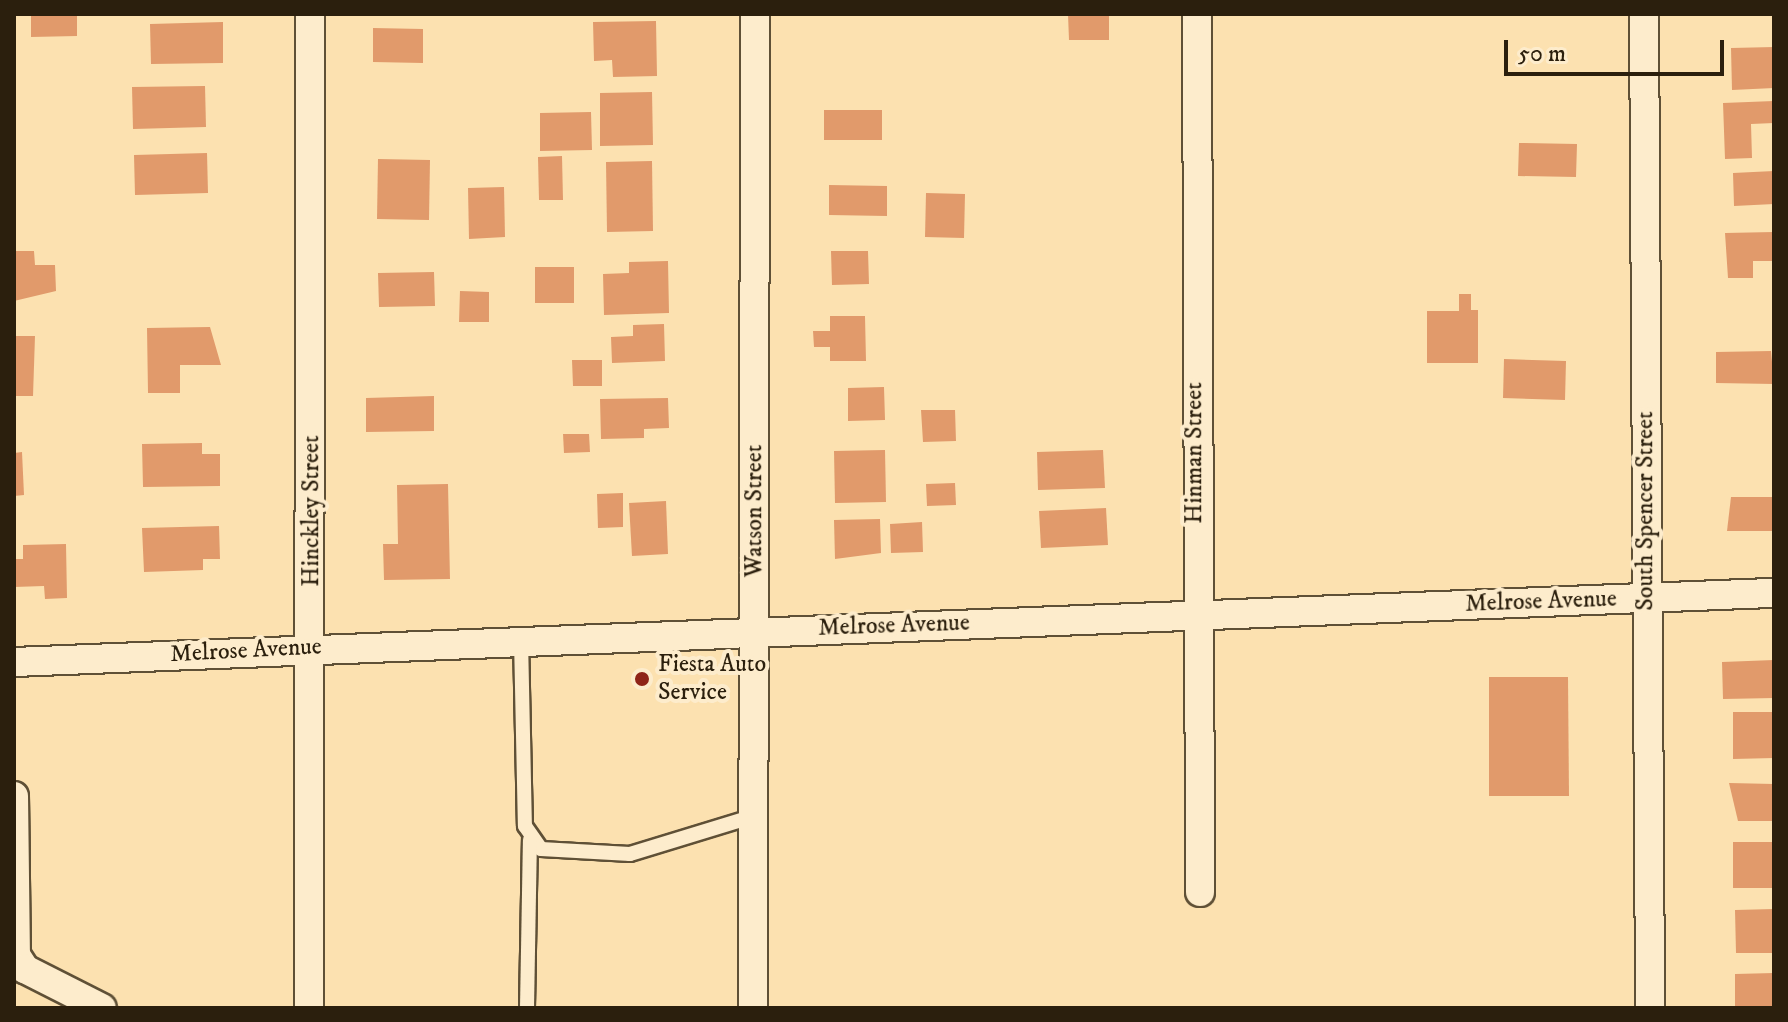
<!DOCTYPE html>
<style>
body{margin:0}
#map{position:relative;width:1788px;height:1022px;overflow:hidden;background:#fce1b0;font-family:"IM FELL DW Pica",serif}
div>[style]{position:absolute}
.building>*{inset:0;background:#e19a6b}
.roads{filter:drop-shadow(2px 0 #5f5036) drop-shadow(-2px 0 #5f5036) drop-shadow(0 2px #5f5036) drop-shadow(0 -2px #5f5036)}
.lane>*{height:14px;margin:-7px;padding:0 7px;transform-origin:7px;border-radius:7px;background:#fdeccc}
.street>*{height:28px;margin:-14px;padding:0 14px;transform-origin:14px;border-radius:14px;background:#fdeccc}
.dots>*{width:22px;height:22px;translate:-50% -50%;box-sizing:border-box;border:4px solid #fdeccc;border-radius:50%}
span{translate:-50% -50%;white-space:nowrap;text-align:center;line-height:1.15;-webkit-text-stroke:8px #fdeccc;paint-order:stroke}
.street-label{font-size:24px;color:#2b1f0d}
.poi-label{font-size:24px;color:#2b1f0d}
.left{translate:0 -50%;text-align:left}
.frame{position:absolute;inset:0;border:16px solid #2b1f0d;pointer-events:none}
.scale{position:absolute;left:1504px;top:40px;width:220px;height:36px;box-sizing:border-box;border:4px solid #2b1f0d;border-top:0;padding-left:10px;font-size:24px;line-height:28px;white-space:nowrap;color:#2b1f0d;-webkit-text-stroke:6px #fdeccc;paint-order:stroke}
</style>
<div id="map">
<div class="building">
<i style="clip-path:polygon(31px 14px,77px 14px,77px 36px,31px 37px)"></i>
<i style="clip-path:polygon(1068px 14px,1109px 14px,1109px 40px,1069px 40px)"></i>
<i style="clip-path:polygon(656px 21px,657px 76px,613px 77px,612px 60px,594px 61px,593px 22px)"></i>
<i style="clip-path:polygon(223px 22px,223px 63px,151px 64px,150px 24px)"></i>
<i style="clip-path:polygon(373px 28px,423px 29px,423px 63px,373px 62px)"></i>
<i style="clip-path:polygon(1774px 47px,1774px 88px,1732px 90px,1731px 48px)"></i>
<i style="clip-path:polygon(205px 86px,206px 127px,133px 129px,132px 87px)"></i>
<i style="clip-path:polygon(652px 92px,653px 145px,600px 146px,600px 93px)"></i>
<i style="clip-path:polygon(1774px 101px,1774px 123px,1751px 124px,1752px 158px,1725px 159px,1723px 103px)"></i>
<i style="clip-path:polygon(824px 110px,882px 110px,882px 140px,824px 140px)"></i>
<i style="clip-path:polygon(591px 112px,592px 150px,540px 151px,540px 113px)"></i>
<i style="clip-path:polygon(1519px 143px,1577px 144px,1576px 177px,1518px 176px)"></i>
<i style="clip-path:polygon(207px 153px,208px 193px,135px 195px,134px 155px)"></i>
<i style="clip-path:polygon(562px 156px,563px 200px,539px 200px,538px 157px)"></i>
<i style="clip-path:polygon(378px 159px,430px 160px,429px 220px,377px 219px)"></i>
<i style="clip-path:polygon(652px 161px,653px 231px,607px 232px,606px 162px)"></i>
<i style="clip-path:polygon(1774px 171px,1774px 204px,1734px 206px,1733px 173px)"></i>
<i style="clip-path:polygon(829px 185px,887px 186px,887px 216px,829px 215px)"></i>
<i style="clip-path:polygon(504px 187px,505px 237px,469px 239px,468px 188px)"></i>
<i style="clip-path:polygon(926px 193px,965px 194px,964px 238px,925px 237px)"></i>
<i style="clip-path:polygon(1774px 232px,1774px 261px,1753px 261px,1753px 278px,1728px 278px,1725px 233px)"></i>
<i style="clip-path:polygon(14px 251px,34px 251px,35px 265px,55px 265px,56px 291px,14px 301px)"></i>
<i style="clip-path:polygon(831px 251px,868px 251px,869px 284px,832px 285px)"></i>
<i style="clip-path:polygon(668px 261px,669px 313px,604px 315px,603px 274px,629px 273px,629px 262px)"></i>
<i style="clip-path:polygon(535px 267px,574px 267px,574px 303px,535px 303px)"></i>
<i style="clip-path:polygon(434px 272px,435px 306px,379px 307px,378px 273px)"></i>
<i style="clip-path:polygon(460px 291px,489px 292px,489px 322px,459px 322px)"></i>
<i style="clip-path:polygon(1459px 294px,1471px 294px,1471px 310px,1478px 310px,1478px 363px,1427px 363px,1427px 311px,1459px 311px)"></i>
<i style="clip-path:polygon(830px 316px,865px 316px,866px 361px,830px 361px,830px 347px,814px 347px,813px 331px,830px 331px)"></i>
<i style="clip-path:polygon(664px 324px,665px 361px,612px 363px,611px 337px,633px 336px,633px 325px)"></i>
<i style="clip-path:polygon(210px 327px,221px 365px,180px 365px,180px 393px,148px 393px,147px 328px)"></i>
<i style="clip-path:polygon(14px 336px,35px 336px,33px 396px,14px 396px)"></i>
<i style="clip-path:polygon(1771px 351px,1774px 384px,1716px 383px,1716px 352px)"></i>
<i style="clip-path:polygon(1504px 359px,1566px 361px,1565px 400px,1503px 398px)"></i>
<i style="clip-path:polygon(572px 360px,602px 360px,602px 386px,573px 386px)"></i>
<i style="clip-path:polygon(884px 387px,885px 420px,848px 421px,848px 388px)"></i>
<i style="clip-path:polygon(434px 396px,434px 431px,366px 432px,366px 398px)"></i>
<i style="clip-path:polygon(668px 398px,669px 428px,644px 429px,644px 438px,601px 439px,600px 399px)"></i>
<i style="clip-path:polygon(921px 410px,955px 410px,956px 441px,923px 442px)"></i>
<i style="clip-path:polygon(563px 434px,589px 434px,590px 452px,564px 453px)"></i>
<i style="clip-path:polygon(202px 443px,202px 454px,220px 454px,220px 486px,143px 487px,142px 444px)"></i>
<i style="clip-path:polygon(885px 450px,886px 502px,835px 503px,834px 451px)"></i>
<i style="clip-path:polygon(1103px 450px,1105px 488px,1038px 490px,1037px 452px)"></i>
<i style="clip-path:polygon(22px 452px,24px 495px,14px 496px,14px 453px)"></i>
<i style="clip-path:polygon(955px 483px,956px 505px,927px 506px,926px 484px)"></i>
<i style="clip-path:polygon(448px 484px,450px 579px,384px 580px,383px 544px,398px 544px,397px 485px)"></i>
<i style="clip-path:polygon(623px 493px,623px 527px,598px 528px,597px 494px)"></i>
<i style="clip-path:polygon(1731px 497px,1774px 497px,1774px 531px,1727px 531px)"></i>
<i style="clip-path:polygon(666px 501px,668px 554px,632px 556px,629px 503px)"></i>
<i style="clip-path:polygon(1106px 508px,1108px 545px,1041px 548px,1039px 511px)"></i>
<i style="clip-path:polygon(880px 519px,881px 553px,835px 559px,834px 520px)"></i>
<i style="clip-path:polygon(922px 522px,923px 552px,891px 553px,890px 524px)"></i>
<i style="clip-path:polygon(219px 526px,220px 559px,203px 559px,203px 570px,144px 572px,142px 528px)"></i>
<i style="clip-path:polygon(66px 544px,67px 598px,45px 599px,44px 586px,14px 587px,14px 559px,23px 559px,23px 545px)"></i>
<i style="clip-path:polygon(1774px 660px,1774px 698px,1723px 699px,1722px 662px)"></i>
<i style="clip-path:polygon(1489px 677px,1568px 677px,1569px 796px,1489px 796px)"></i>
<i style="clip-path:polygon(1733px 712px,1773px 712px,1774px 758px,1733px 759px)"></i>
<i style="clip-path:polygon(1729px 783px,1774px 784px,1774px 821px,1738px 821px)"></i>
<i style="clip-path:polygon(1733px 842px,1774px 842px,1774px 888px,1733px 888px)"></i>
<i style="clip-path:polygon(1774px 909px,1774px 953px,1736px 953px,1735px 910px)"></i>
<i style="clip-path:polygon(1774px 973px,1774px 1008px,1735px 1008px,1735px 974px)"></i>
</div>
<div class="roads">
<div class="lane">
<i style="left:521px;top:639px;width:187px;rotate:88.8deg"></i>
<i style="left:525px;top:826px;width:28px;rotate:55deg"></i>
<i style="left:541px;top:849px;width:89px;rotate:3.2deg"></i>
<i style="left:630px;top:854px;width:130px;rotate:-17deg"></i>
<i style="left:527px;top:1008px;width:168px;rotate:-89deg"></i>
</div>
<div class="street">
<i style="left:1197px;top:14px;width:878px;rotate:89.8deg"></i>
<i style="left:1644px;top:14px;width:994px;rotate:89.65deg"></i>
<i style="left:14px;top:662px;width:1761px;rotate:-2.25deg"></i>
<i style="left:14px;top:796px;width:159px;rotate:89.3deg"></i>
<i style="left:16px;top:955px;width:17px;rotate:57deg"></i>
<i style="left:25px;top:969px;width:86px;rotate:26.9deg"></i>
<i style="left:309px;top:1008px;width:994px;rotate:-89.94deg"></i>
<i style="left:753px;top:1008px;width:994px;rotate:-89.88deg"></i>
</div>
</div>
<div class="dots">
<i style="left:642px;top:679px;background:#8f2418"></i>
</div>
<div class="street-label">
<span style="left:1195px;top:453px;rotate:-90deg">Hinman Street</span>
<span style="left:312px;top:511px;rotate:-90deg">Hinckley Street</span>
<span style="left:755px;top:511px;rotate:-90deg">Watson Street</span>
<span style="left:1646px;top:511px;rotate:-90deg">South Spencer Street</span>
<span style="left:1541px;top:602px;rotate:-2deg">Melrose Avenue</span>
<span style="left:894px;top:626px;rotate:-2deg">Melrose Avenue</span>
<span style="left:246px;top:651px;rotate:-3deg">Melrose Avenue</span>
</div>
<div class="poi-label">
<span class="left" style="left:658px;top:679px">Fiesta Auto<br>Service</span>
</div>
<div class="frame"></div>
<div class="scale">50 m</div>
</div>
